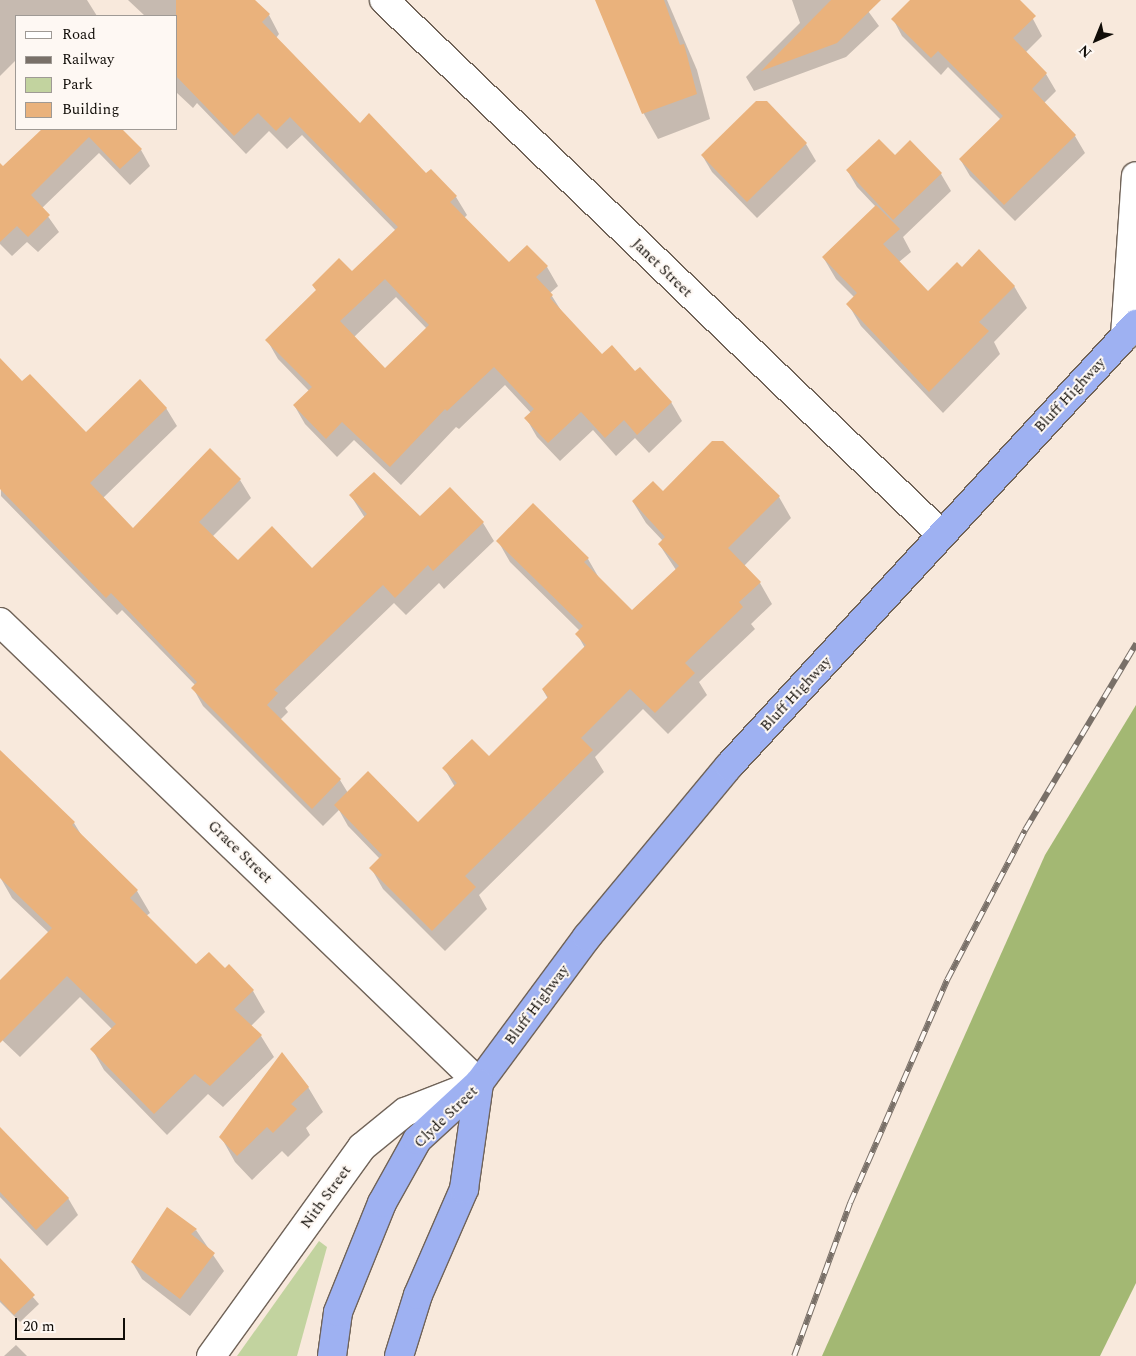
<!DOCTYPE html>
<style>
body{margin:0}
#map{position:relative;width:1136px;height:1356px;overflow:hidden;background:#f8e9dc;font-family:Spectral,serif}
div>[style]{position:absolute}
.green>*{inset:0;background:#c2d39f}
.forest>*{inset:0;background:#a3b873}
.shadow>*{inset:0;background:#0003}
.building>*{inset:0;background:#eab27c}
.roads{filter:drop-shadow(1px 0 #706358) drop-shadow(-1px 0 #706358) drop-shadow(0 1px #706358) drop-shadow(0 -1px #706358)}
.street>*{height:28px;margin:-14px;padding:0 14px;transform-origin:14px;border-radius:14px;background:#fff}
.highway>*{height:28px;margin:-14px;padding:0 14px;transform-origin:14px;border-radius:14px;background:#9eb1f2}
.rail>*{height:5.5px;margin-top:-2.75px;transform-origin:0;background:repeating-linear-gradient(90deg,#fef8f3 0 11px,#797068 0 22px);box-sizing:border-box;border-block:1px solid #797068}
span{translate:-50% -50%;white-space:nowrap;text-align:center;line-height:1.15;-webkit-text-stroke:4px #fef8f3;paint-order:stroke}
.street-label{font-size:15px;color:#110d08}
.legend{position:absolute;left:15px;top:15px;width:162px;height:115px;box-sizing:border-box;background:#fef8f3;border:1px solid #9f9a95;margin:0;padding:6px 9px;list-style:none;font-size:15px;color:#110d08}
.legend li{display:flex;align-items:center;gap:10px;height:25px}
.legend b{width:25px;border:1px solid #9f9a95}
.north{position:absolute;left:1071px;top:15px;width:50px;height:50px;-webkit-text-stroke:4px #fef8f3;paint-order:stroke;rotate:224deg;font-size:14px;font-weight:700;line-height:20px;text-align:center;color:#110d08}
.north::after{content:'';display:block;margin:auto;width:18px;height:22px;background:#110d08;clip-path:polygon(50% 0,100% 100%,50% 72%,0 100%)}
.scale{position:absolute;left:15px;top:1318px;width:110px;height:22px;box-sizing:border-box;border:2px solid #110d08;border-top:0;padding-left:6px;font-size:15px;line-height:18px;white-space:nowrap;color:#110d08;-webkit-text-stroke:4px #fef8f3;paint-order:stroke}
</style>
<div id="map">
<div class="green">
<i style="clip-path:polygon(319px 1241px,327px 1247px,297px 1356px,237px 1356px)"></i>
</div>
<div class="forest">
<i style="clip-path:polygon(1136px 705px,1136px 1283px,1100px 1356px,822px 1356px,1045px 855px)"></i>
</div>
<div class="shadow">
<i style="clip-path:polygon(0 0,87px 0,97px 16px,16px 16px,16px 60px,0 76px)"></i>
<i style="clip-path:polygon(evenodd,128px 0,253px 0,269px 15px,279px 34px,276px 38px,360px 124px,456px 197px,467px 215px,464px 218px,509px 263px,547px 267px,558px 286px,550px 293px,562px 312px,602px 355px,635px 373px,671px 402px,682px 421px,649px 453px,635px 438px,616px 456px,593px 430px,560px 461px,537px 437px,526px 418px,531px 413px,505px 385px,459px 429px,456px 427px,401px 485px,354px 440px,337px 457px,305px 424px,294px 405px,309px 391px,278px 359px,267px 340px,317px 291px,313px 285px,352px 273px,396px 231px,302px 135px,287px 149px,269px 131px,246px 154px,197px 103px,193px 108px,176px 92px,176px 16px,145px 16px,128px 0,396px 297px,427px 329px,385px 369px,354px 337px,396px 297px)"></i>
<i style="clip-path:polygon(597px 0,667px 0,697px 70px,710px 119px,658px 139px,644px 114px)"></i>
<i style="clip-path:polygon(792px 0,860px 0,879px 26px,846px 57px,754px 91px,746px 77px,800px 23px)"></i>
<i style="clip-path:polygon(911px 0,1014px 0,1033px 19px,1042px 36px,1025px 53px,1046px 74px,1056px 91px,1044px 103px,1075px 136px,1085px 153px,1015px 221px,970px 176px,960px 159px,1001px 120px,948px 67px,941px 75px,902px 36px,893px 19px)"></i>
<i style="clip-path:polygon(44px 129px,124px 129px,122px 131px,141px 150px,150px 166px,130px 185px,99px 153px,42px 208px,59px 232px,38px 252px,27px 242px,12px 256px,0 244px,0 166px,3px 168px)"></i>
<i style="clip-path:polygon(910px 142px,941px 174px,951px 191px,903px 237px,911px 252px,899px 262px,928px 293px,961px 269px,1014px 286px,1027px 308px,994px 342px,1000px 354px,943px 413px,861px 326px,848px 304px,854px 297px,836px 279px,823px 257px,876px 207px,857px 187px,847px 170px,895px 157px)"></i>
<i style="clip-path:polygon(806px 144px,816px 161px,757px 218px,712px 172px,702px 155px)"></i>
<i style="clip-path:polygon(0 360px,22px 383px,86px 433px,166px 408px,177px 426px,103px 498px,133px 529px,240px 480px,251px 498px,212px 537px,238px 562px,312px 570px,365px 518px,351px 496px,420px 517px,450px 488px,483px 523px,494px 541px,444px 589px,439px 583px,406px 615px,394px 603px,285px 708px,288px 712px,280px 720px,340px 780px,348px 793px,418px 823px,455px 787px,444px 768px,489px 758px,548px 699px,543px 690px,585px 648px,577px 634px,580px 631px,510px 562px,498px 541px,588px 559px,599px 578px,632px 612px,676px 570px,659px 544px,663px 541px,646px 523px,633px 502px,663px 493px,779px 497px,791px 518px,744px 566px,760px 583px,772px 604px,751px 624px,755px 629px,699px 682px,707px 695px,668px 734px,643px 709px,595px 757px,604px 772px,479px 895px,487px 909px,445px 951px,383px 889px,371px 868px,380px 859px,348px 826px,339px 810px,323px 826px,203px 706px,193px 688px,195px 685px,122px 610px,117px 615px,1px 496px)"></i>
<i style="clip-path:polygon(0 751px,74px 823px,82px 836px,137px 891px,150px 913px,146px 916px,196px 965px,225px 970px,253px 991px,265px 1012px,251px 1026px,261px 1036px,274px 1057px,223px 1107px,208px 1094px,167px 1135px,104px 1070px,92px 1049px,112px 1029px,80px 997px,20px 1057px,0 1038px,0 982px,49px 933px,12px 898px,0 877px)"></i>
<i style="clip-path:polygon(308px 1087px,323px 1112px,306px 1128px,310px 1135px,288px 1157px,282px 1151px,252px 1180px,235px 1162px,221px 1137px)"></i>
<i style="clip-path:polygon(0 1152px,68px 1198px,78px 1215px,47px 1246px,0 1197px)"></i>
<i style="clip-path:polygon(196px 1230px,224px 1271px,190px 1316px,142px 1279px,132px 1262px)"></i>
<i style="clip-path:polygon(7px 1268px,39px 1304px,20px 1322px,0 1302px,0 1274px)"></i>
<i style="clip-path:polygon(16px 1345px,27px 1356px,4px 1356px)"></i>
</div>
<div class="building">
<i style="clip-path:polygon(evenodd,176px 0,255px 0,270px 14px,262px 22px,360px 123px,369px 113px,426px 173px,431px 169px,457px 196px,450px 202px,509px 262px,527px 245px,548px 266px,536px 277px,553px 295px,550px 298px,602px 354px,612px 345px,635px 371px,640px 367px,672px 402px,637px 435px,624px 420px,605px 438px,581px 412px,548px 443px,524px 418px,534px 409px,494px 367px,447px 411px,445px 409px,390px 467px,342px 422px,326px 439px,293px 405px,312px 387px,265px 340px,316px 290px,312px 285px,339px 258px,352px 271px,398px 227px,290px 117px,276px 131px,258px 113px,234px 136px,176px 76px,176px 0,385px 279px,429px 325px,385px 368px,340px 321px,385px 279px)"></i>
<i style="clip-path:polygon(595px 0,664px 0,680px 45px,684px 44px,697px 94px,642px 114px)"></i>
<i style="clip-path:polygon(831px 0,881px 0,837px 43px,761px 71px)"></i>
<i style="clip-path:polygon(910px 0,1020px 0,1036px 16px,1013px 38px,1047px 73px,1032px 89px,1076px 135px,1004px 205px,959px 159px,1003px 116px,938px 51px,931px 58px,891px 19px)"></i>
<i style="clip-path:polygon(756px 101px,767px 101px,807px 143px,747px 202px,701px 155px)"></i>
<i style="clip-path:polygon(42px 129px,122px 129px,142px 149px,120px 169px,89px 137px,31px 195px,50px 215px,28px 237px,17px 226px,0 242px,0 163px,3px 166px)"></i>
<i style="clip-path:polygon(879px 139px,895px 155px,910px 140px,942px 173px,893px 220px,846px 170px)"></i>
<i style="clip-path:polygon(876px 205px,900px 229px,883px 244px,928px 291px,957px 262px,962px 267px,979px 249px,1015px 286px,979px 322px,989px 331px,929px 392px,846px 304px,857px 293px,822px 257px)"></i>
<i style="clip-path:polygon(0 358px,22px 381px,30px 374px,86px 432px,140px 379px,167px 408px,90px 483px,133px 528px,210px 448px,241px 479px,199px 522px,238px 560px,272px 526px,312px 568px,367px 514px,349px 495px,374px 472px,420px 516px,450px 487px,484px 522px,433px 571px,428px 565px,395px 598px,383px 585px,274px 690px,278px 693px,267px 705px,341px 779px,312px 809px,191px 688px,197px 682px,111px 593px,106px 598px,0 489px)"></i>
<i style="clip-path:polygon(712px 441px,723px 441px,780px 496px,728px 548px,761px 582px,739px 602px,743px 607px,685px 663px,695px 673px,655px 713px,630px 689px,581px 738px,593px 750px,465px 876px,476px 887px,432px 931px,369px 868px,382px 855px,334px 805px,368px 771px,418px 822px,457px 783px,442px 768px,472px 739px,489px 756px,548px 697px,542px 689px,586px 645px,575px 634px,583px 626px,496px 541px,533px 503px,589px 558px,584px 562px,632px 610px,679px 566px,658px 544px,665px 537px,632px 501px,653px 481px,663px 491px)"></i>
<i style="clip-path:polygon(0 750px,75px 822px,72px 825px,138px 890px,130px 898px,196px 964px,209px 952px,225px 968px,229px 964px,254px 990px,234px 1009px,262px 1035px,210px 1086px,195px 1074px,154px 1114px,90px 1049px,116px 1024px,67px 976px,0 1043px,0 980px,52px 928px,0 878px)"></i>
<i style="clip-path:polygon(282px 1052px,309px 1087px,291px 1104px,297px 1109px,273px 1133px,267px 1127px,237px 1156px,219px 1137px)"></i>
<i style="clip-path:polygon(0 1127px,69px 1198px,36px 1230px,0 1192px)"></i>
<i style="clip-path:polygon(167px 1207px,197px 1229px,191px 1234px,215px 1253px,180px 1299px,131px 1262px)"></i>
<i style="clip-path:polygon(0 1258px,35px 1295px,14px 1315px,0 1300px)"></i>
</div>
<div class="roads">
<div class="street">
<i style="left:384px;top:0;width:773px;rotate:43.79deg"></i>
<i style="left:1125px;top:336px;width:160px;rotate:-86.1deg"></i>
<i style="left:0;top:622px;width:665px;rotate:43.9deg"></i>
<i style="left:479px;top:1083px;width:79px;rotate:158.6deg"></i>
<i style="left:405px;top:1112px;width:55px;rotate:140.9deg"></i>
<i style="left:362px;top:1147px;width:258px;rotate:125.8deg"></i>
</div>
<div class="highway">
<i style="left:332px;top:1356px;width:44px;rotate:-82.2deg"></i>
<i style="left:338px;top:1312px;width:118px;rotate:-68deg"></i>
<i style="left:382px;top:1203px;width:72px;rotate:-60.9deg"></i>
<i style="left:417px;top:1140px;width:84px;rotate:-42.6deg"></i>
<i style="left:479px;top:1083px;width:182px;rotate:-53.5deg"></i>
<i style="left:587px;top:937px;width:222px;rotate:-50.3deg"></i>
<i style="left:729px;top:766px;width:601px;rotate:-47.36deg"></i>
<i style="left:399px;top:1356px;width:64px;rotate:-72.7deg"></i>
<i style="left:418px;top:1295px;width:116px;rotate:-66.5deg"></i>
<i style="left:464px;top:1189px;width:107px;rotate:-81.9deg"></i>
</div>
</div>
<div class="rail">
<i style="left:794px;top:1356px;width:163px;rotate:-69.9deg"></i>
<i style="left:850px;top:1203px;width:243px;rotate:-66.5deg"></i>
<i style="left:947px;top:980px;width:169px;rotate:-62.5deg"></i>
<i style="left:1025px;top:830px;width:217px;rotate:-59.2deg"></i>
</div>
<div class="street-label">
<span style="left:662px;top:268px;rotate:44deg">Janet Street</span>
<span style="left:1070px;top:395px;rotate:-47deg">Bluff Highway</span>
<span style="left:796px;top:694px;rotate:-47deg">Bluff Highway</span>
<span style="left:240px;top:852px;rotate:44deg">Grace Street</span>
<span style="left:537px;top:1005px;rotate:-53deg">Bluff Highway</span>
<span style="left:446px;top:1117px;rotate:-44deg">Clyde Street</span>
<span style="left:326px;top:1197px;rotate:-54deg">Nith Street</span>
</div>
<ul class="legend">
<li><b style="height:6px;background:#fff"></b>Road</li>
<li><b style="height:6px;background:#797068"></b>Railway</li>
<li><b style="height:14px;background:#c2d39f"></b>Park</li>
<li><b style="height:14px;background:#eab27c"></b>Building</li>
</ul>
<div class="north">N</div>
<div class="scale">20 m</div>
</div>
